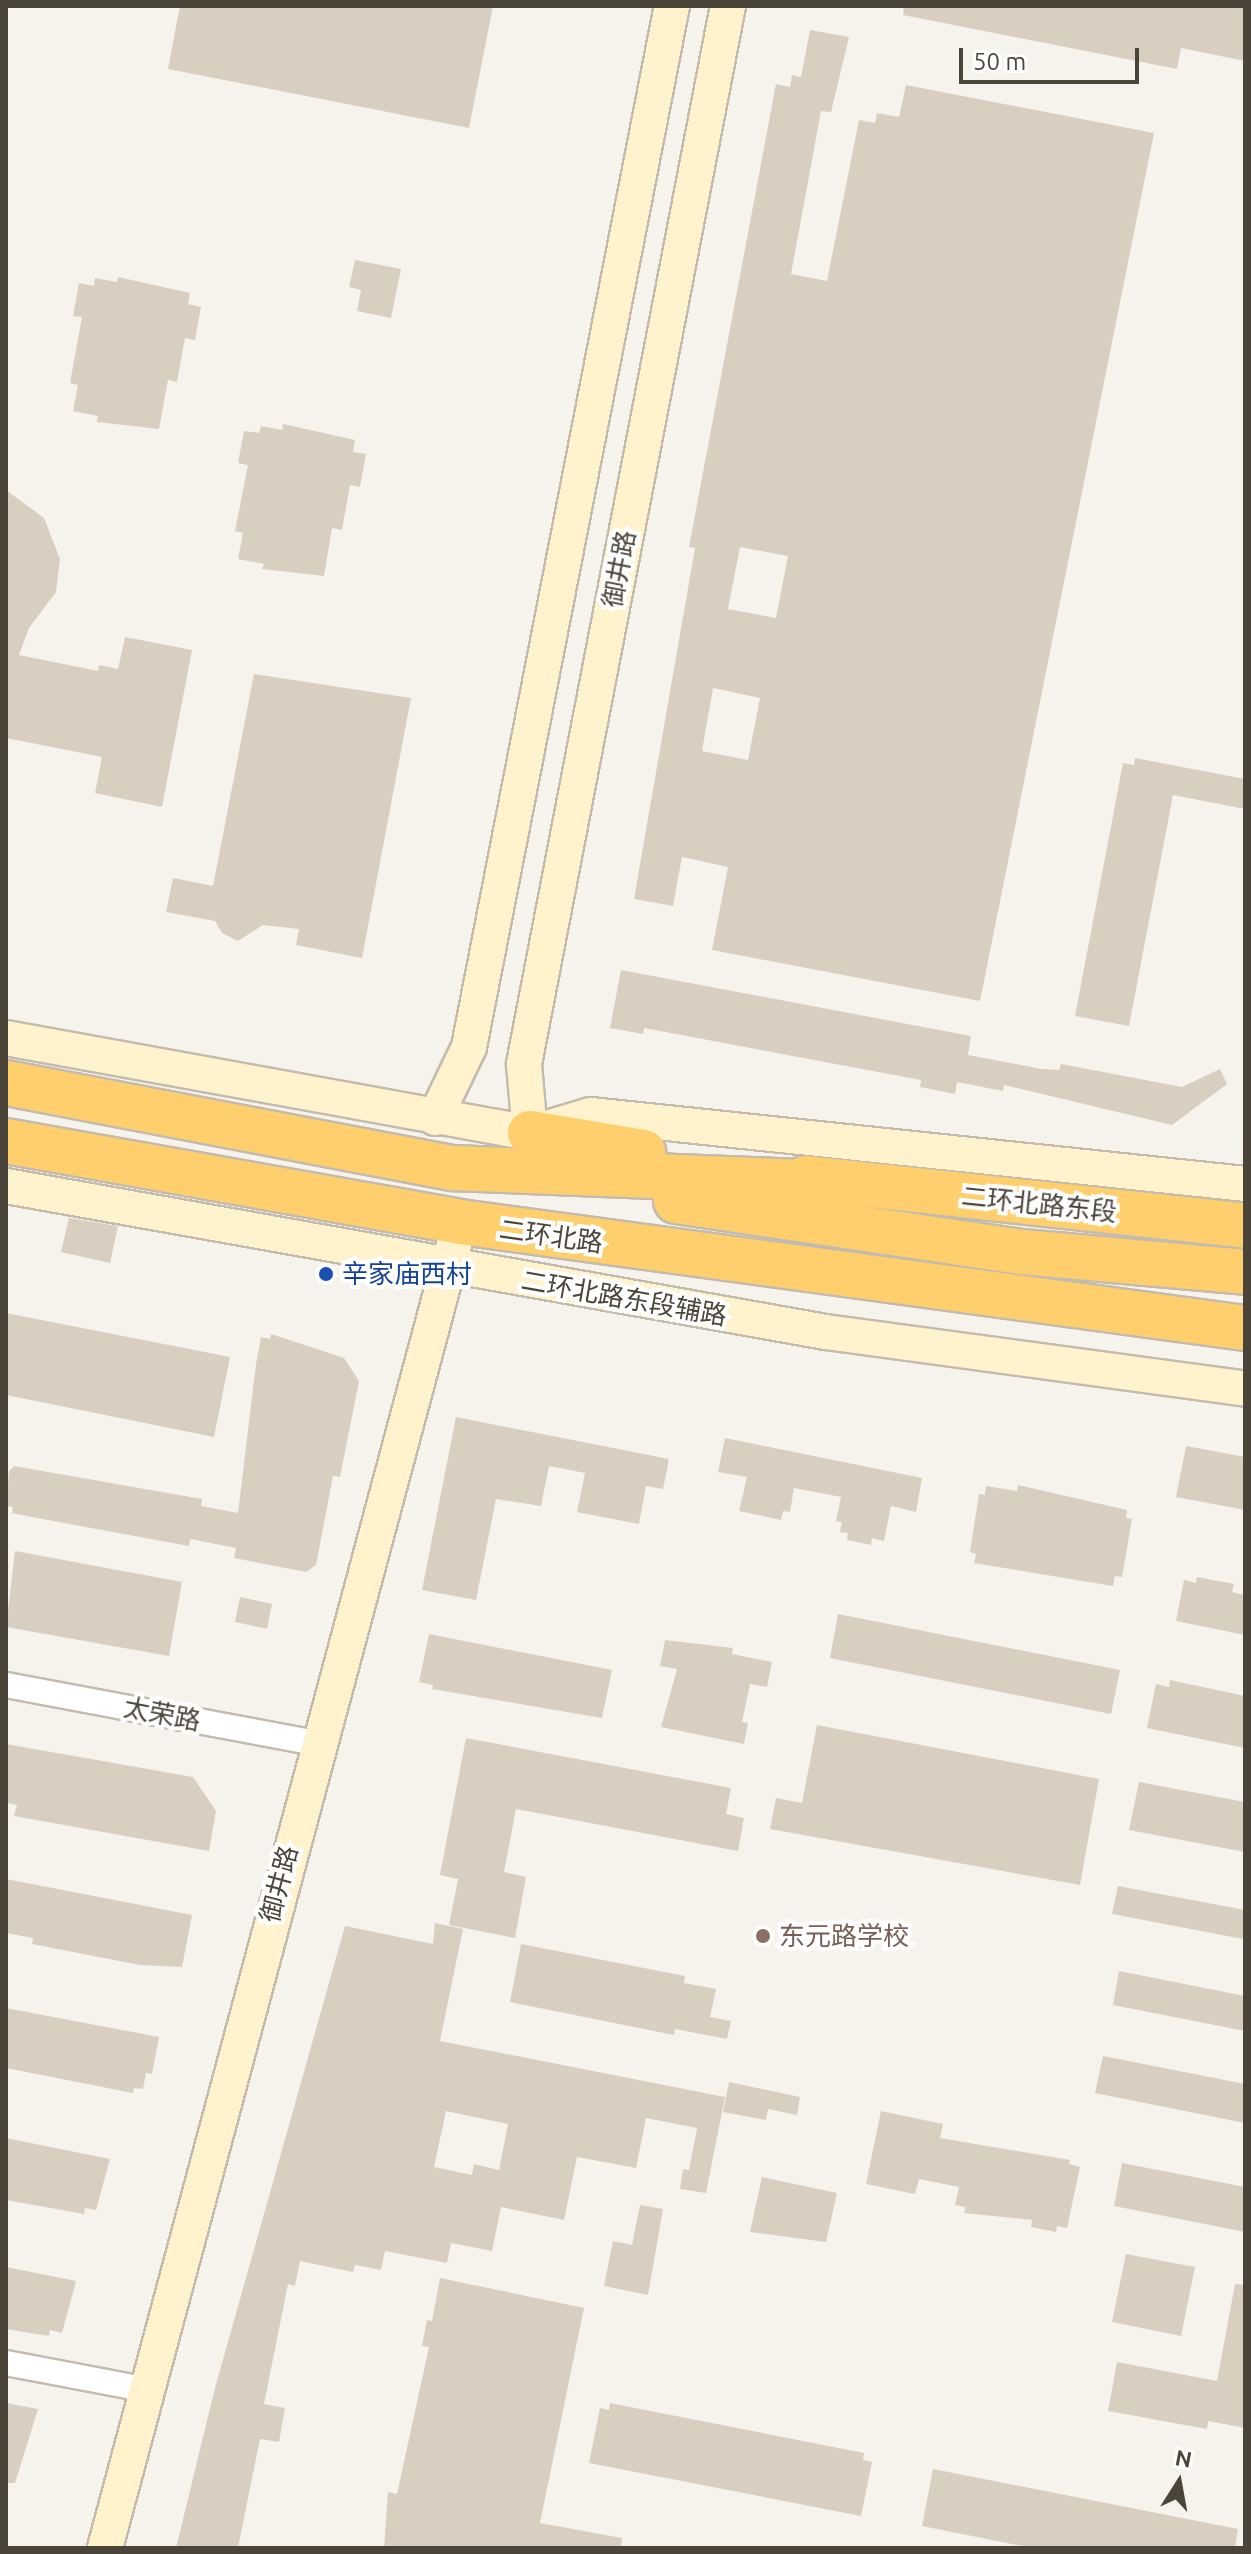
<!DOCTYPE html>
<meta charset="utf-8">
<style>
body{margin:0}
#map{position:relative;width:1251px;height:2554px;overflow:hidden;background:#f6f3ec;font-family:Ubuntu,"Noto Sans SC",sans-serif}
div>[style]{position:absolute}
.building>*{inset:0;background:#d8cfc1}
.roads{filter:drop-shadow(2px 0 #c2bbae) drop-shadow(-2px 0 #c2bbae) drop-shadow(0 2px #c2bbae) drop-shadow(0 -2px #c2bbae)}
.street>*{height:24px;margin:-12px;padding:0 12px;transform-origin:12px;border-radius:12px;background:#fff}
.secondary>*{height:34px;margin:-17px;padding:0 17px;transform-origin:17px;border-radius:17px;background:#fff3cd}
.highway>*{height:44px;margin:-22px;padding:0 22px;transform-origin:22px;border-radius:22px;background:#ffcf6e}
.dots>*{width:22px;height:22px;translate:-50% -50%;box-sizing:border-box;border:4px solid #fff;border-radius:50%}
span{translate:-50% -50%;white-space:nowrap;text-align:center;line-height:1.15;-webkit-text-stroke:8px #fff;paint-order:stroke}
.street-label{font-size:26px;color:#4b4439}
.transit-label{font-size:26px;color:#164399}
.left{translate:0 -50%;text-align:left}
.education-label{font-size:26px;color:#785e54}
.frame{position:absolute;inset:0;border:8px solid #4b4439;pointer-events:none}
.north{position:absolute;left:1139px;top:2442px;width:80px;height:80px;-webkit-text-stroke:6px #fff;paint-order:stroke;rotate:11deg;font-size:22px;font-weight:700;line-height:32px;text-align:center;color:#4b4439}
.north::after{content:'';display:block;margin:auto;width:28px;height:36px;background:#4b4439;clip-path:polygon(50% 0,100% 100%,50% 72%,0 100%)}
.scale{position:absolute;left:959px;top:48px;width:180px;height:36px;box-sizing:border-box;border:4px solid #4b4439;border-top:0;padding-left:10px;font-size:24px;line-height:28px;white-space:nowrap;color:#4b4439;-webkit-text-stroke:6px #fff;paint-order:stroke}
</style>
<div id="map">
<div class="building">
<i style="clip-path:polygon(180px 6px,493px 6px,469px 128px,168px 69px)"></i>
<i style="clip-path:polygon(904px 6px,1245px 6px,1245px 61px,1181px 48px,1177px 69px,903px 15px)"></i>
<i style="clip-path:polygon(evenodd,810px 30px,849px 37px,831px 112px,821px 111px,791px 274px,827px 281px,859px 120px,875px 123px,877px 113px,899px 117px,906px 85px,1154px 133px,980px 1001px,712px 950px,728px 867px,682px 857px,673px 906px,634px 899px,695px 548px,689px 547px,776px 84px,790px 87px,792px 75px,801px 77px,810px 30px,740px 547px,788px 556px,776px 618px,728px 609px,740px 547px,810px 30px,713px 688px,760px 698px,748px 760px,702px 751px,713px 688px)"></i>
<i style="clip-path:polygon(355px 260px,401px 269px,391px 318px,357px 311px,361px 290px,349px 287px)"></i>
<i style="clip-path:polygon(118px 277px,190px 293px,188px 304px,201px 307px,195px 340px,185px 338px,177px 382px,168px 380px,159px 429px,97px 422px,98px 416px,73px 411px,78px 385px,70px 383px,82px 317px,73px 316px,79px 283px,94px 286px,95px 278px,117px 282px)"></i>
<i style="clip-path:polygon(283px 424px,355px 440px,353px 452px,366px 454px,360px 487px,350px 485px,342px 530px,332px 528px,324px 576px,262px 569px,264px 564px,238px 559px,243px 533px,235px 531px,248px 465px,238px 463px,244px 431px,259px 433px,261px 426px,282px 430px)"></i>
<i style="clip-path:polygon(6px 490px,44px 518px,60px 559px,56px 592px,29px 628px,19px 655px,98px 671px,99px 665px,118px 669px,125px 637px,192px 650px,162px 807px,95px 793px,102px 757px,6px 738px)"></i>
<i style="clip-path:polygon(254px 674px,411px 698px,362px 958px,296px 945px,299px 929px,263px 925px,238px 941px,222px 933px,215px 921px,166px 912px,173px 878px,213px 886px)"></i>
<i style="clip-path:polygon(1135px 758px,1245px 779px,1245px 809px,1173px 795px,1129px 1026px,1075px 1016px,1123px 763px,1134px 765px)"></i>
<i style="clip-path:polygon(621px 970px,971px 1036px,968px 1055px,1042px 1069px,1059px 1070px,1061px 1064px,1182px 1087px,1220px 1069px,1227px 1084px,1172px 1125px,1004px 1085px,1003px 1091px,957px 1082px,955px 1094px,920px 1087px,921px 1080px,644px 1028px,643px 1034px,610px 1028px)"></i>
<i style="clip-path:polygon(69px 1218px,118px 1226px,110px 1263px,61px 1252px)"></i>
<i style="clip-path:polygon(6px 1313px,230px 1357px,214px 1437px,6px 1395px)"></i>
<i style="clip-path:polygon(271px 1334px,344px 1358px,359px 1381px,340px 1477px,333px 1476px,316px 1565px,306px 1572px,234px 1558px,236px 1548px,190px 1539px,189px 1546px,37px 1518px,12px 1513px,13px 1507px,6px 1506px,9px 1471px,14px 1466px,202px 1499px,201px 1506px,238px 1513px,256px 1364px,261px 1337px,270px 1339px)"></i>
<i style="clip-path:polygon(456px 1417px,669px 1459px,663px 1489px,646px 1486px,639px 1524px,577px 1512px,585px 1473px,549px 1466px,541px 1506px,496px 1499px,476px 1600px,422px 1590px)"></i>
<i style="clip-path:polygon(725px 1438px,922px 1478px,916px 1512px,891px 1506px,884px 1541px,872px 1538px,871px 1545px,847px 1540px,848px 1533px,840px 1532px,842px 1522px,836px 1521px,841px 1497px,794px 1488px,790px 1512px,783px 1511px,781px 1520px,739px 1511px,747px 1477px,718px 1472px)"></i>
<i style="clip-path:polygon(1186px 1446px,1245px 1457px,1245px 1510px,1176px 1497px)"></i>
<i style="clip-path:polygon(1018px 1485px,1127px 1510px,1126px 1518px,1132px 1519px,1122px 1577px,1115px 1576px,1113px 1586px,974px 1563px,976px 1554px,970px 1552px,979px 1494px,985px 1495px,986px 1486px,1017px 1491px)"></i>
<i style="clip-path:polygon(15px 1551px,182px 1582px,169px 1656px,6px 1627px)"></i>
<i style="clip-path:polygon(1197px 1577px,1234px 1584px,1232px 1592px,1245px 1595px,1245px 1635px,1176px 1621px,1184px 1580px,1196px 1583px)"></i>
<i style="clip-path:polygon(240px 1597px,272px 1604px,267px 1629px,235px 1622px)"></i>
<i style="clip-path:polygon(838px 1614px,1120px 1670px,1111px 1714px,830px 1658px)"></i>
<i style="clip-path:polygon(429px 1634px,612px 1670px,602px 1718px,432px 1689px,433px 1685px,419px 1682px)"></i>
<i style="clip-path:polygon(665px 1640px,733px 1648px,732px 1654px,772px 1662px,767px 1687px,750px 1684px,742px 1722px,748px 1723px,744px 1744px,661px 1727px,677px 1669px,660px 1666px)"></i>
<i style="clip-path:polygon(1170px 1680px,1245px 1696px,1245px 1748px,1147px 1728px,1156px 1684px,1169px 1687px)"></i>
<i style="clip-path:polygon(817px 1725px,1099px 1779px,1080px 1885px,770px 1829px,776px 1798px,802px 1803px)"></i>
<i style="clip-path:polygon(466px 1738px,731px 1788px,726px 1814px,744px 1818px,738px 1851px,516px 1809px,504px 1872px,526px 1877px,515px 1938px,449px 1925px,458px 1879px,440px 1875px)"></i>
<i style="clip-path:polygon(6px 1744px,193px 1777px,216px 1811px,209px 1851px,14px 1816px,17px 1805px,6px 1803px)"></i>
<i style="clip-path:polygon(1139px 1782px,1245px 1802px,1245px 1852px,1129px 1830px)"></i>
<i style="clip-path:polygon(6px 1879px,192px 1915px,182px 1967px,140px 1965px,32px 1944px,33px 1938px,6px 1933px)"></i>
<i style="clip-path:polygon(1118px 1886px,1245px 1910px,1243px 1939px,1112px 1914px)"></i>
<i style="clip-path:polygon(evenodd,435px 1923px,463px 1929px,440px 2041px,725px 2097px,706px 2193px,680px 2189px,683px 2169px,689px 2170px,697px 2128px,646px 2118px,636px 2168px,577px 2157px,564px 2220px,501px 2207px,492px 2251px,451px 2243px,447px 2263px,385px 2251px,381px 2270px,355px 2265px,353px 2272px,300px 2261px,295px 2286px,288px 2284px,264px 2404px,285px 2408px,279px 2442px,260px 2439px,238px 2548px,176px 2548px,215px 2388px,345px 1926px,433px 1944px,435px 1923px,446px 2111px,508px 2124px,499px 2170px,474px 2164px,472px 2175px,434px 2167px,446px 2111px)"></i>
<i style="clip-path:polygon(521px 1944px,685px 1976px,684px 1983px,716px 1989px,710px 2017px,731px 2021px,727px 2039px,675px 2029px,674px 2035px,510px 2002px)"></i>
<i style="clip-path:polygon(1119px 1971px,1245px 1996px,1245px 2031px,1113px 2005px)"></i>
<i style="clip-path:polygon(6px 2008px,159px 2037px,152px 2074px,146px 2073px,143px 2089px,134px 2088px,133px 2093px,6px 2068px)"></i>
<i style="clip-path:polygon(1103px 2056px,1245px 2084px,1245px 2123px,1095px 2093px)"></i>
<i style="clip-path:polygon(729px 2082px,800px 2097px,797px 2115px,768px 2109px,766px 2120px,723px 2112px)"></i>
<i style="clip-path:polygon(881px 2111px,943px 2124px,940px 2138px,1070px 2160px,1069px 2164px,1080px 2167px,1067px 2228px,1057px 2226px,1056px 2232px,1031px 2227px,1032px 2220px,964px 2213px,966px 2207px,955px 2205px,959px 2187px,919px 2179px,915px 2194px,866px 2184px)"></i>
<i style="clip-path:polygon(6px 2138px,110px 2159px,96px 2210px,85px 2208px,84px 2214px,6px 2200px)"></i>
<i style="clip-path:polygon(1122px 2163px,1245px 2187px,1245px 2232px,1114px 2206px)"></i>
<i style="clip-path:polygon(762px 2177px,837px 2193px,826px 2242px,750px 2232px)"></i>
<i style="clip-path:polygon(640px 2205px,663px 2209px,648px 2295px,604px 2286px,613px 2241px,632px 2245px)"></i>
<i style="clip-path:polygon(1126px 2254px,1195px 2267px,1181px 2336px,1112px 2322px)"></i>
<i style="clip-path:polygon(6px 2267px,76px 2281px,62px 2333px,50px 2330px,49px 2336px,6px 2329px)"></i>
<i style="clip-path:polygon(440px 2278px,584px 2308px,540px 2523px,622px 2538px,621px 2548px,384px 2548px,388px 2492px,397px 2494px,429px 2347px,422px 2346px,427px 2320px,432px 2321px)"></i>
<i style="clip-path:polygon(1235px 2284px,1245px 2285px,1245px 2428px,1208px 2421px,1207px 2429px,1108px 2411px,1117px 2362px,1217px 2381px)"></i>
<i style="clip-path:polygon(6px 2403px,38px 2409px,15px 2483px,6px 2483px)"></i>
<i style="clip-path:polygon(610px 2403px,864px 2453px,863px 2460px,872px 2462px,861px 2516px,589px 2463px,600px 2408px,609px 2410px)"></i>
<i style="clip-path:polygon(933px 2469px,1238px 2529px,1235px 2548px,1032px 2548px,922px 2526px)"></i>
</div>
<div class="roads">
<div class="street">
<i style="left:6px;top:1685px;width:316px;rotate:10.6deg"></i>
<i style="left:6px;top:2363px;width:140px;rotate:10.7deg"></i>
</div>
<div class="secondary">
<i style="left:6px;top:1038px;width:533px;rotate:10.28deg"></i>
<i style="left:530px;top:1133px;width:64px;rotate:-16.4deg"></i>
<i style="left:591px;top:1115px;width:658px;rotate:6.02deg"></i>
<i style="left:435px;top:1118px;width:79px;rotate:-64.4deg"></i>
<i style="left:469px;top:1047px;width:1061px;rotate:-78.97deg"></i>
<i style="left:530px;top:1133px;width:69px;rotate:-95deg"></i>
<i style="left:524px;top:1064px;width:1077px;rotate:-79.09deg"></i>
<i style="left:6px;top:1186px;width:833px;rotate:10.1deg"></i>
<i style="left:826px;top:1332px;width:423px;rotate:7.7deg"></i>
<i style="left:105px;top:2548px;width:1373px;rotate:-75.01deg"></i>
</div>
<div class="highway">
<i style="left:6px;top:1083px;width:455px;rotate:10.8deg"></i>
<i style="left:453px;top:1168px;width:381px;rotate:2.3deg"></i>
<i style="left:530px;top:1133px;width:115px;rotate:9.5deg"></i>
<i style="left:6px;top:1141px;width:461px;rotate:10.1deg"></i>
<i style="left:460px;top:1222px;width:792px;rotate:7.69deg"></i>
<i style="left:806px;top:1178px;width:442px;rotate:6.2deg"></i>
<i style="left:676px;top:1201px;width:350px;rotate:8.4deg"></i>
<i style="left:1022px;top:1252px;width:224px;rotate:5.1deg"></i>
</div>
</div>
<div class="dots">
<i style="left:326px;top:1274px;background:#1a4fb4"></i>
<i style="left:763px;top:1936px;background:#8d6e63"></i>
</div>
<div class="street-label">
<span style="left:619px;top:569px;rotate:-79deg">御井路</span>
<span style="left:1039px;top:1204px;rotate:6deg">二环北路东段</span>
<span style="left:551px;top:1236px;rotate:8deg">二环北路</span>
<span style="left:624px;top:1298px;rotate:10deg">二环北路东段辅路</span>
<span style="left:162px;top:1714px;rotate:11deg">太荣路</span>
<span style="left:279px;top:1884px;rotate:-75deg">御井路</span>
</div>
<div class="transit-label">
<span class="left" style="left:342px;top:1274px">辛家庙西村</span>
</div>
<div class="education-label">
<span class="left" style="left:779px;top:1936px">东元路学校</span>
</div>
<div class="frame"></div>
<div class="north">N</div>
<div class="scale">50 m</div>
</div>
